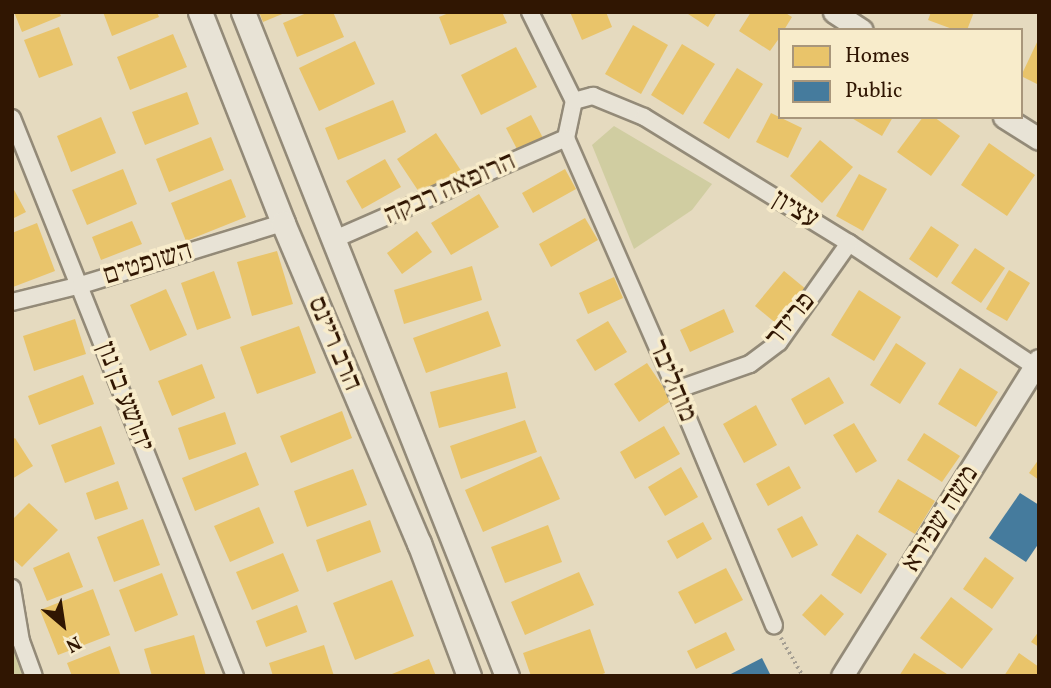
<!DOCTYPE html>
<meta charset="utf-8">
<style>
body{margin:0}
#map{position:relative;width:1051px;height:688px;overflow:hidden;background:#e5dabf;font-family:Vollkorn,"Frank Ruhl Libre",serif}
div>[style]{position:absolute}
.green>*{inset:0;background:#d0cda1}
.homes>*{inset:0;background:#e9c46a}
.public>*{inset:0;background:#457b9d}
.path>*{height:3.5px;margin-top:-1.75px;transform-origin:0;background:repeating-linear-gradient(90deg,#a49e92 0 2px,transparent 0 5.5px)}
.roads{filter:drop-shadow(2px 0 #938a78) drop-shadow(-2px 0 #938a78) drop-shadow(0 2px #938a78) drop-shadow(0 -2px #938a78)}
.minor>*{height:16px;margin:-8px;padding:0 8px;transform-origin:8px;border-radius:8px;background:#e8e3d6}
.tertiary>*{height:21px;margin:-10.5px;padding:0 10.5px;transform-origin:10.5px;border-radius:10.5px;background:#e8e3d6}
.secondary>*{height:23px;margin:-11.5px;padding:0 11.5px;transform-origin:11.5px;border-radius:11.5px;background:#e8e3d6}
span{translate:-50% -50%;white-space:nowrap;text-align:center;line-height:1.15;-webkit-text-stroke:7px #f8eccb;paint-order:stroke}
.street-label{font-size:28px;color:#301602}
.frame{position:absolute;inset:0;border:14px solid #301602;pointer-events:none}
.legend{position:absolute;left:778px;top:28px;width:245px;height:91px;box-sizing:border-box;background:#f8eccb;border:2px solid #a8967b;margin:0;padding:9px 12px;list-style:none;font-size:21px;color:#301602}
.legend li{display:flex;align-items:center;gap:14px;height:35px}
.legend b{width:35px;border:2px solid #a8967b}
.north{position:absolute;left:28px;top:590px;width:70px;height:70px;-webkit-text-stroke:5px #f8eccb;paint-order:stroke;rotate:151deg;font-size:19px;font-weight:700;line-height:28px;text-align:center;color:#301602}
.north::after{content:'';display:block;margin:auto;width:24px;height:32px;background:#301602;clip-path:polygon(50% 0,100% 100%,50% 72%,0 100%)}
</style>
<div id="map">
<div class="green">
<i style="clip-path:polygon(614px 126px,712px 184px,692px 210px,634px 249px,592px 145px)"></i>
<i style="clip-path:polygon(12px 631px,29px 676px,12px 676px)"></i>
</div>
<div class="homes">
<i style="clip-path:polygon(14px 12px,59px 12px,61px 16px,22px 32px)"></i>
<i style="clip-path:polygon(103px 12px,157px 12px,159px 17px,112px 36px)"></i>
<i style="clip-path:polygon(259px 12px,287px 12px,263px 22px)"></i>
<i style="clip-path:polygon(309px 12px,333px 12px,344px 37px,297px 57px,283px 23px)"></i>
<i style="clip-path:polygon(451px 12px,502px 12px,507px 23px,450px 45px,439px 17px)"></i>
<i style="clip-path:polygon(570px 12px,606px 12px,612px 27px,582px 40px)"></i>
<i style="clip-path:polygon(685px 12px,717px 12px,708px 27px)"></i>
<i style="clip-path:polygon(751px 12px,784px 12px,792px 17px,784px 30px,780px 30px,780px 37px,770px 51px,739px 31px)"></i>
<i style="clip-path:polygon(931px 12px,974px 12px,967px 30px,955px 30px,928px 20px)"></i>
<i style="clip-path:polygon(633px 25px,668px 45px,641px 94px,605px 74px)"></i>
<i style="clip-path:polygon(59px 27px,73px 65px,39px 78px,24px 40px)"></i>
<i style="clip-path:polygon(173px 34px,187px 67px,130px 90px,117px 57px)"></i>
<i style="clip-path:polygon(1039px 38px,1039px 85px,1021px 76px)"></i>
<i style="clip-path:polygon(355px 41px,375px 84px,319px 111px,299px 68px)"></i>
<i style="clip-path:polygon(682px 44px,715px 64px,683px 115px,651px 95px)"></i>
<i style="clip-path:polygon(516px 47px,537px 87px,481px 115px,461px 75px)"></i>
<i style="clip-path:polygon(737px 68px,763px 84px,729px 139px,703px 123px)"></i>
<i style="clip-path:polygon(187px 92px,199px 124px,145px 145px,132px 112px)"></i>
<i style="clip-path:polygon(393px 100px,406px 132px,338px 160px,325px 128px)"></i>
<i style="clip-path:polygon(771px 113px,802px 128px,788px 158px,756px 142px)"></i>
<i style="clip-path:polygon(531px 115px,543px 138px,518px 151px,506px 128px)"></i>
<i style="clip-path:polygon(101px 117px,116px 153px,71px 172px,57px 136px)"></i>
<i style="clip-path:polygon(850px 117px,893px 117px,882px 136px)"></i>
<i style="clip-path:polygon(923px 117px,934px 117px,960px 136px,931px 176px,897px 152px)"></i>
<i style="clip-path:polygon(436px 133px,462px 172px,423px 198px,397px 159px)"></i>
<i style="clip-path:polygon(211px 137px,224px 170px,169px 192px,156px 159px)"></i>
<i style="clip-path:polygon(820px 140px,853px 167px,822px 203px,790px 176px)"></i>
<i style="clip-path:polygon(989px 143px,1035px 175px,1007px 216px,961px 185px)"></i>
<i style="clip-path:polygon(385px 159px,401px 187px,362px 209px,346px 181px)"></i>
<i style="clip-path:polygon(123px 169px,137px 204px,87px 225px,72px 190px)"></i>
<i style="clip-path:polygon(565px 169px,576px 189px,533px 213px,522px 193px)"></i>
<i style="clip-path:polygon(859px 174px,887px 189px,863px 231px,836px 216px)"></i>
<i style="clip-path:polygon(231px 179px,246px 217px,186px 241px,171px 203px)"></i>
<i style="clip-path:polygon(12px 186px,26px 212px,12px 219px)"></i>
<i style="clip-path:polygon(479px 194px,499px 227px,451px 255px,431px 223px)"></i>
<i style="clip-path:polygon(585px 218px,598px 240px,551px 267px,539px 244px)"></i>
<i style="clip-path:polygon(132px 221px,142px 244px,101px 260px,92px 237px)"></i>
<i style="clip-path:polygon(37px 223px,55px 271px,13px 287px,12px 233px)"></i>
<i style="clip-path:polygon(931px 226px,959px 245px,937px 278px,909px 259px)"></i>
<i style="clip-path:polygon(417px 231px,432px 252px,402px 274px,387px 253px)"></i>
<i style="clip-path:polygon(975px 248px,1005px 268px,981px 303px,951px 283px)"></i>
<i style="clip-path:polygon(277px 251px,293px 304px,252px 316px,237px 262px)"></i>
<i style="clip-path:polygon(472px 266px,482px 300px,404px 324px,394px 290px)"></i>
<i style="clip-path:polygon(1009px 270px,1030px 283px,1007px 321px,986px 309px)"></i>
<i style="clip-path:polygon(214px 271px,231px 318px,197px 330px,181px 283px)"></i>
<i style="clip-path:polygon(784px 271px,807px 290px,778px 325px,755px 306px)"></i>
<i style="clip-path:polygon(614px 277px,623px 298px,588px 314px,579px 293px)"></i>
<i style="clip-path:polygon(166px 289px,187px 335px,150px 351px,130px 305px)"></i>
<i style="clip-path:polygon(859px 290px,901px 317px,874px 361px,831px 335px)"></i>
<i style="clip-path:polygon(724px 309px,734px 332px,690px 352px,680px 330px)"></i>
<i style="clip-path:polygon(488px 311px,501px 346px,426px 373px,413px 338px)"></i>
<i style="clip-path:polygon(75px 319px,86px 354px,34px 371px,23px 336px)"></i>
<i style="clip-path:polygon(608px 321px,627px 352px,595px 371px,576px 340px)"></i>
<i style="clip-path:polygon(299px 326px,316px 373px,257px 394px,240px 347px)"></i>
<i style="clip-path:polygon(896px 343px,926px 363px,900px 404px,870px 385px)"></i>
<i style="clip-path:polygon(647px 363px,672px 400px,639px 422px,614px 384px)"></i>
<i style="clip-path:polygon(202px 364px,215px 398px,172px 416px,158px 381px)"></i>
<i style="clip-path:polygon(960px 368px,998px 392px,976px 427px,938px 404px)"></i>
<i style="clip-path:polygon(507px 372px,516px 408px,439px 428px,430px 392px)"></i>
<i style="clip-path:polygon(83px 375px,94px 404px,39px 425px,28px 396px)"></i>
<i style="clip-path:polygon(829px 377px,844px 403px,805px 425px,791px 399px)"></i>
<i style="clip-path:polygon(756px 405px,777px 445px,744px 463px,723px 424px)"></i>
<i style="clip-path:polygon(342px 411px,352px 438px,291px 463px,280px 436px)"></i>
<i style="clip-path:polygon(225px 412px,236px 444px,189px 460px,178px 428px)"></i>
<i style="clip-path:polygon(525px 420px,537px 452px,461px 479px,450px 446px)"></i>
<i style="clip-path:polygon(854px 423px,877px 461px,856px 473px,833px 435px)"></i>
<i style="clip-path:polygon(101px 426px,115px 464px,65px 483px,51px 445px)"></i>
<i style="clip-path:polygon(664px 426px,680px 454px,635px 479px,620px 452px)"></i>
<i style="clip-path:polygon(924px 433px,960px 456px,942px 482px,907px 460px)"></i>
<i style="clip-path:polygon(15px 438px,33px 466px,12px 479px,12px 440px)"></i>
<i style="clip-path:polygon(246px 452px,259px 485px,195px 511px,182px 478px)"></i>
<i style="clip-path:polygon(541px 456px,560px 499px,483px 532px,465px 490px)"></i>
<i style="clip-path:polygon(1039px 459px,1039px 480px,1029px 473px)"></i>
<i style="clip-path:polygon(789px 466px,801px 488px,768px 506px,756px 484px)"></i>
<i style="clip-path:polygon(681px 467px,698px 497px,665px 516px,648px 487px)"></i>
<i style="clip-path:polygon(353px 469px,367px 505px,307px 527px,294px 491px)"></i>
<i style="clip-path:polygon(898px 479px,935px 501px,915px 534px,878px 512px)"></i>
<i style="clip-path:polygon(118px 481px,128px 509px,95px 520px,86px 493px)"></i>
<i style="clip-path:polygon(29px 503px,58px 530px,22px 567px,12px 558px,12px 520px)"></i>
<i style="clip-path:polygon(259px 507px,274px 543px,230px 562px,214px 526px)"></i>
<i style="clip-path:polygon(802px 516px,818px 545px,792px 558px,777px 529px)"></i>
<i style="clip-path:polygon(143px 519px,160px 565px,114px 582px,97px 537px)"></i>
<i style="clip-path:polygon(370px 520px,381px 552px,327px 572px,316px 540px)"></i>
<i style="clip-path:polygon(703px 522px,712px 539px,677px 559px,667px 541px)"></i>
<i style="clip-path:polygon(548px 525px,562px 562px,505px 583px,491px 547px)"></i>
<i style="clip-path:polygon(857px 534px,887px 554px,861px 594px,831px 575px)"></i>
<i style="clip-path:polygon(69px 552px,83px 587px,47px 601px,33px 568px)"></i>
<i style="clip-path:polygon(283px 553px,299px 591px,252px 610px,236px 572px)"></i>
<i style="clip-path:polygon(985px 557px,1014px 578px,992px 609px,963px 589px)"></i>
<i style="clip-path:polygon(726px 568px,743px 600px,695px 624px,678px 592px)"></i>
<i style="clip-path:polygon(579px 572px,594px 605px,525px 635px,511px 602px)"></i>
<i style="clip-path:polygon(162px 573px,178px 615px,135px 632px,119px 590px)"></i>
<i style="clip-path:polygon(392px 580px,414px 636px,355px 660px,333px 603px)"></i>
<i style="clip-path:polygon(93px 589px,110px 635px,58px 655px,40px 610px)"></i>
<i style="clip-path:polygon(821px 594px,844px 614px,825px 636px,802px 615px)"></i>
<i style="clip-path:polygon(951px 597px,993px 629px,962px 669px,920px 638px)"></i>
<i style="clip-path:polygon(297px 605px,307px 632px,266px 647px,256px 621px)"></i>
<i style="clip-path:polygon(590px 629px,605px 673px,598px 676px,531px 676px,523px 653px)"></i>
<i style="clip-path:polygon(1039px 631px,1039px 647px,1031px 642px)"></i>
<i style="clip-path:polygon(726px 632px,735px 650px,696px 669px,687px 651px)"></i>
<i style="clip-path:polygon(194px 635px,206px 676px,152px 676px,144px 649px)"></i>
<i style="clip-path:polygon(324px 645px,334px 676px,273px 676px,269px 663px)"></i>
<i style="clip-path:polygon(110px 646px,121px 676px,72px 676px,67px 663px)"></i>
<i style="clip-path:polygon(914px 653px,950px 676px,899px 676px)"></i>
<i style="clip-path:polygon(1019px 653px,1039px 667px,1039px 676px,1004px 676px)"></i>
<i style="clip-path:polygon(429px 659px,436px 676px,387px 676px)"></i>
</div>
<div class="public">
<i style="clip-path:polygon(1020px 493px,1039px 505px,1039px 543px,1026px 562px,989px 538px)"></i>
<i style="clip-path:polygon(762px 658px,771px 676px,727px 676px)"></i>
</div>
<div class="path">
<i style="left:781px;top:638px;width:44px;rotate:59.9deg"></i>
</div>
<div class="roads">
<div class="minor">
<i style="left:530px;top:12px;width:99px;rotate:63.7deg"></i>
<i style="left:12px;top:118px;width:601px;rotate:68.22deg"></i>
<i style="left:566px;top:138px;width:38px;rotate:-78deg"></i>
<i style="left:574px;top:101px;width:20px;rotate:-15deg"></i>
<i style="left:593px;top:96px;width:55px;rotate:22.4deg"></i>
<i style="left:644px;top:117px;width:241px;rotate:31.6deg"></i>
<i style="left:849px;top:243px;width:228px;rotate:33.6deg"></i>
<i style="left:566px;top:138px;width:275px;rotate:66.4deg"></i>
<i style="left:676px;top:390px;width:255px;rotate:67.4deg"></i>
<i style="left:335px;top:239px;width:252px;rotate:-23.6deg"></i>
<i style="left:12px;top:302px;width:71px;rotate:-13.8deg"></i>
<i style="left:81px;top:285px;width:211px;rotate:-17.1deg"></i>
<i style="left:676px;top:390px;width:78px;rotate:-19.4deg"></i>
<i style="left:750px;top:364px;width:36px;rotate:-37deg"></i>
<i style="left:779px;top:342px;width:121px;rotate:-54.7deg"></i>
<i style="left:12px;top:588px;width:54px;rotate:80.4deg"></i>
<i style="left:21px;top:641px;width:37px;rotate:70deg"></i>
</div>
<div class="tertiary">
<i style="left:834px;top:12px;width:33px;rotate:33deg"></i>
<i style="left:1004px;top:117px;width:41px;rotate:32.2deg"></i>
<i style="left:842px;top:676px;width:372px;rotate:-58.1deg"></i>
</div>
<div class="secondary">
<i style="left:200px;top:12px;width:227px;rotate:68.5deg"></i>
<i style="left:283px;top:223px;width:348px;rotate:67deg"></i>
<i style="left:419px;top:543px;width:142px;rotate:69.4deg"></i>
<i style="left:243px;top:12px;width:715px;rotate:68.32deg"></i>
</div>
</div>
<div class="street-label">
<span style="left:450px;top:189px;rotate:-24deg">הרופאה רבקה</span>
<span style="left:795px;top:210px;rotate:31deg">עציון</span>
<span style="left:148px;top:264px;rotate:-17deg">השופטים</span>
<span style="left:791px;top:320px;rotate:-51deg">פרידר</span>
<span style="left:334px;top:344px;rotate:67deg">הרב ריינס</span>
<span style="left:672px;top:381px;rotate:67deg">מוהליבר</span>
<span style="left:124px;top:397px;rotate:69deg">יהושע בן נון</span>
<span style="left:941px;top:519px;rotate:-58deg">משה שפירא</span>
</div>
<div class="frame"></div>
<ul class="legend">
<li><b style="height:19px;background:#e9c46a"></b>Homes</li>
<li><b style="height:19px;background:#457b9d"></b>Public</li>
</ul>
<div class="north">N</div>
</div>
